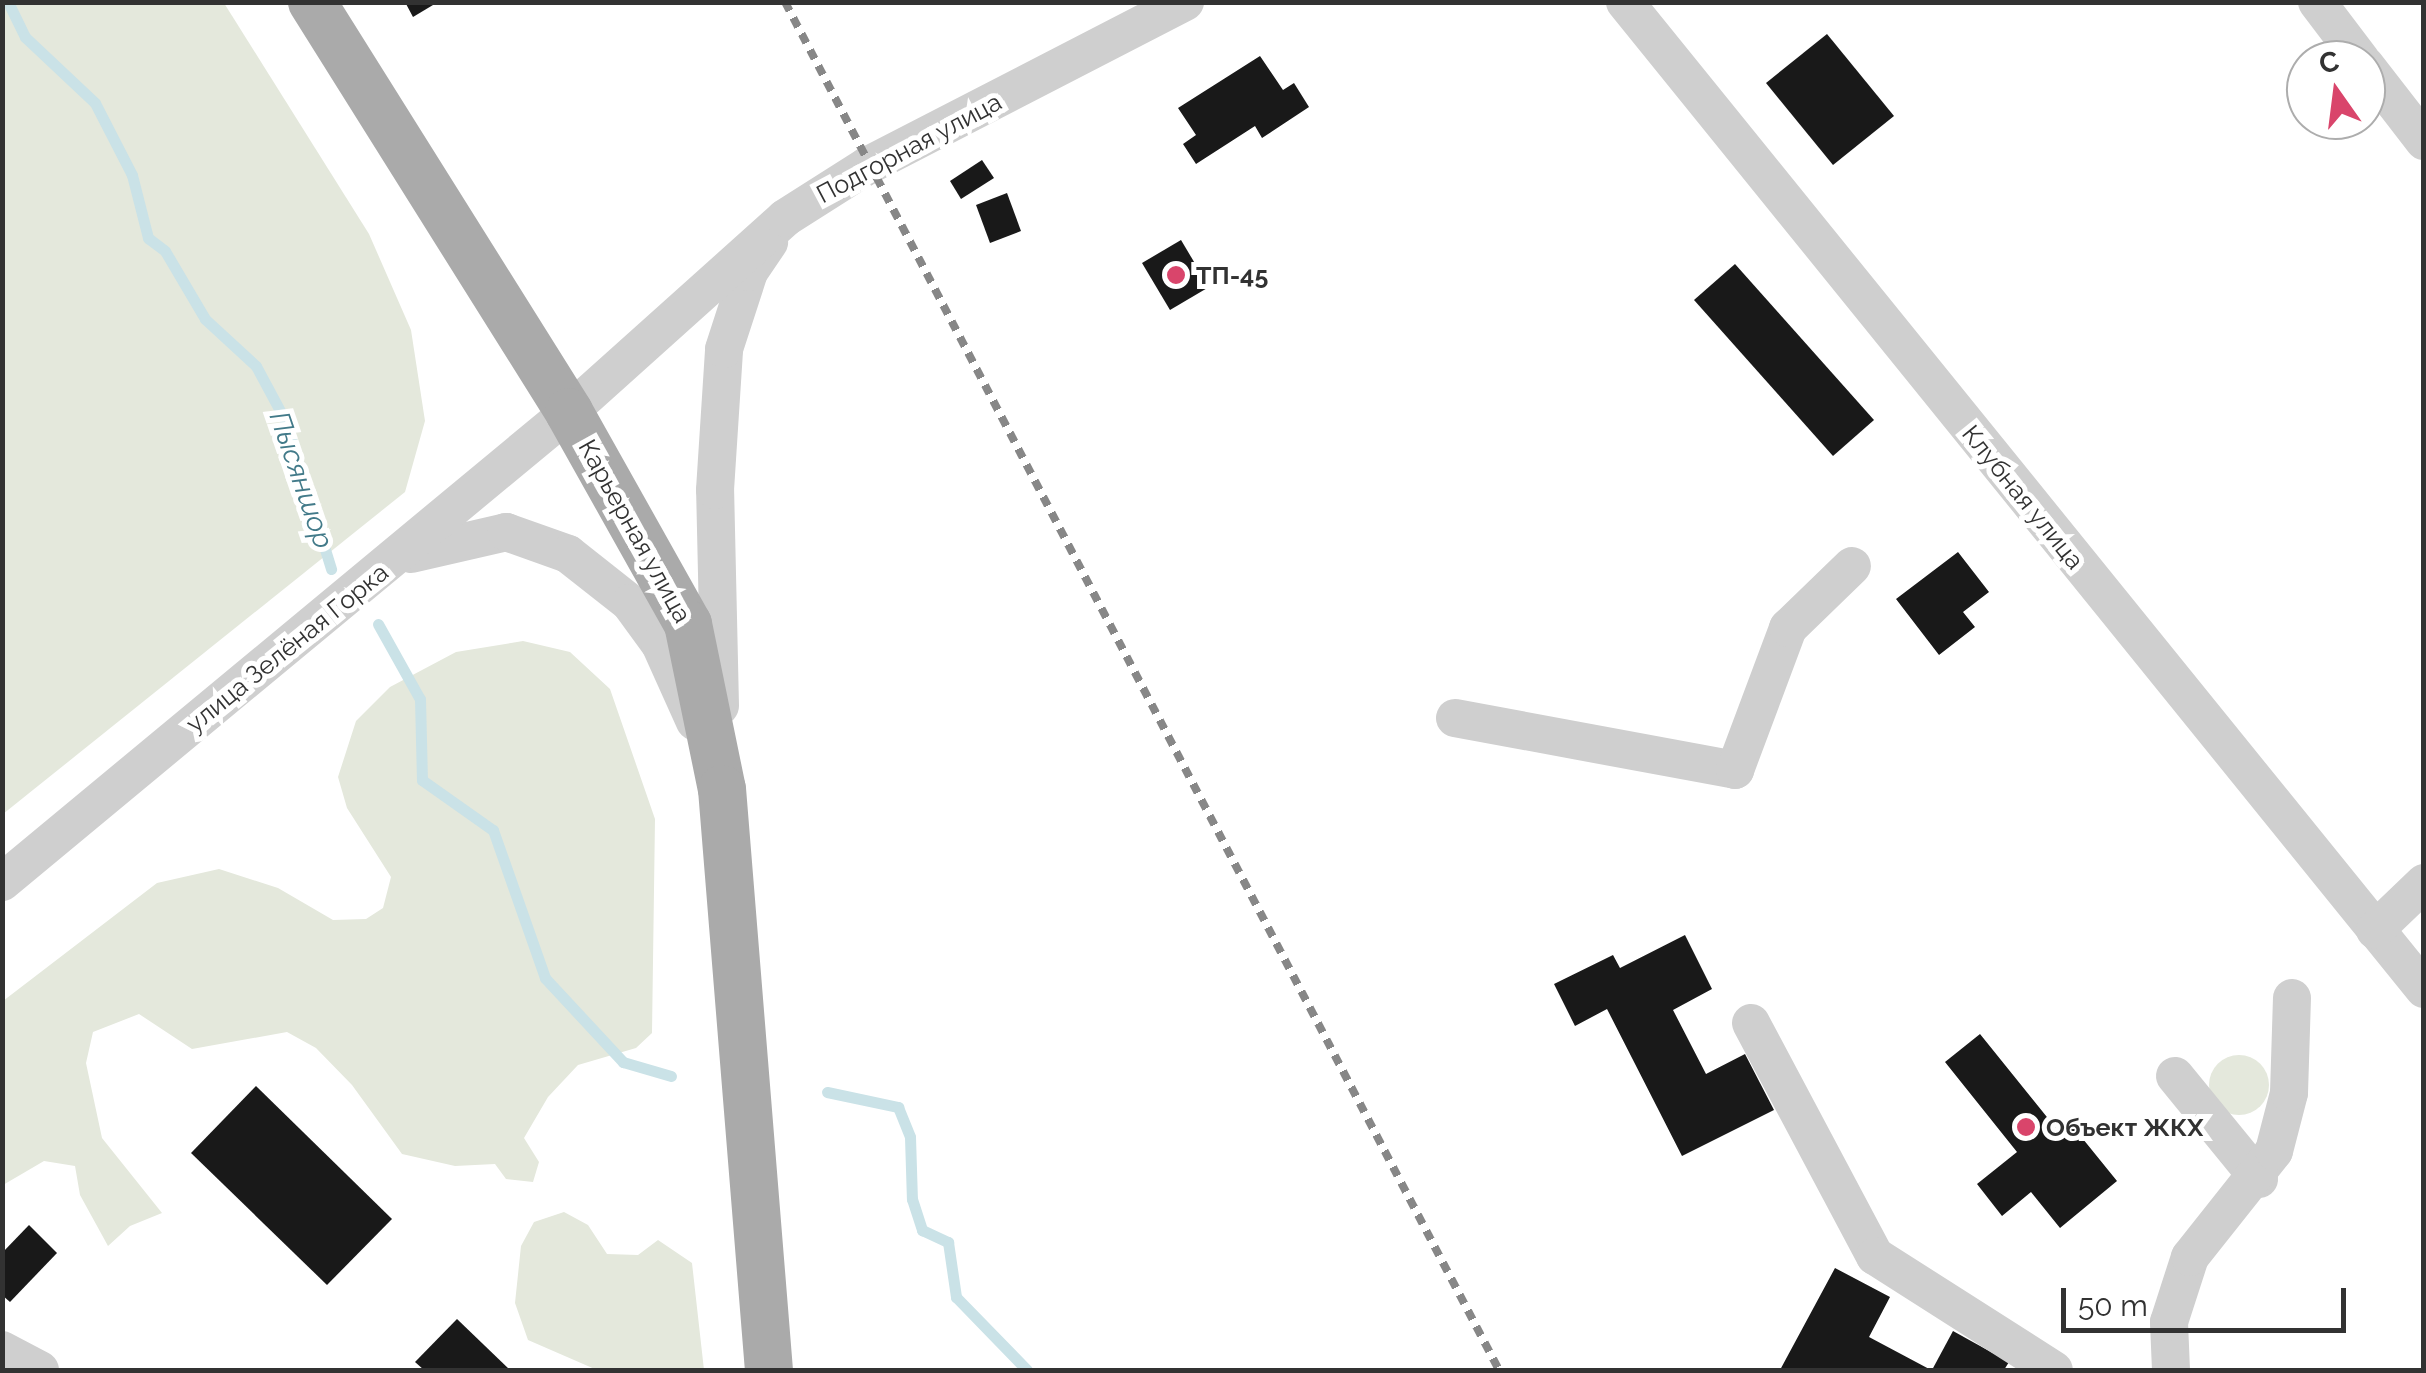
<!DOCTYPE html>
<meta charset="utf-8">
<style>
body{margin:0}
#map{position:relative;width:2426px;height:1373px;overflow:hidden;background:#fff;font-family:Raleway,sans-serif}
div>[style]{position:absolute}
.green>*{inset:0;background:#e4e8dc}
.round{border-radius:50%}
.stream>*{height:11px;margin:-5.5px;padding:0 5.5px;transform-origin:5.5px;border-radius:5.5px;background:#cae2e7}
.building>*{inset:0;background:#191919}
.minor>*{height:38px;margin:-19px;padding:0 19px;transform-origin:19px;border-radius:19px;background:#cfcfcf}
.major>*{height:48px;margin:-24px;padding:0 24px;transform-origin:24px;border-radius:24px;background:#aaa}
.rail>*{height:8px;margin-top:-4px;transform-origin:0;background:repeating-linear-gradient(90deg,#878787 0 10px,transparent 0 18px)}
.dots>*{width:28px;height:28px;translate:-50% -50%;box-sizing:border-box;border:5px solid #fff;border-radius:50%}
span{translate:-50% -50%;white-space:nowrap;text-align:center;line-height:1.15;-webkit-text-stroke:10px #fff;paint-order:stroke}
.street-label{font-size:25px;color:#323232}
.poi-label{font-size:25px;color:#323232;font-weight:700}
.left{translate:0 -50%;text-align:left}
.water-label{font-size:28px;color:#427a89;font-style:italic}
.frame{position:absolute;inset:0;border:5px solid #323232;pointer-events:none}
.north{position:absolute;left:2286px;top:40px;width:100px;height:100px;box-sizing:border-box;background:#fff;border:2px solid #adadad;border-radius:50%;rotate:346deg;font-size:28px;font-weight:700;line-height:40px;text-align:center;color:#323232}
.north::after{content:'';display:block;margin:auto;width:35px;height:45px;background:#d9456b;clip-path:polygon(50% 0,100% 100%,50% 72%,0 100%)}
.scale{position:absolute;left:2061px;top:1288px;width:285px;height:45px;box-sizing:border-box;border:5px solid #323232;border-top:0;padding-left:12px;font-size:30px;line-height:35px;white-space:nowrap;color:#323232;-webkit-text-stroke:8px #fff;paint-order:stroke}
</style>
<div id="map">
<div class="green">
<i style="clip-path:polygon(2px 3px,224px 3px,369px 234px,411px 330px,425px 421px,405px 492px,3px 814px)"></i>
<i style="clip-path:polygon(523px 641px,570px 652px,610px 689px,655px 819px,652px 1033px,636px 1048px,578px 1065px,548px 1097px,524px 1138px,539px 1162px,533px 1182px,506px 1179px,495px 1164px,455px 1166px,402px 1154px,352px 1085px,316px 1048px,287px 1032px,192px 1049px,139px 1014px,93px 1032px,86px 1063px,102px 1138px,162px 1213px,130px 1226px,108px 1246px,80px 1195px,75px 1166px,44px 1161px,3px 1185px,3px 1001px,157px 883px,219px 869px,278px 888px,333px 920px,366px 919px,383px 908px,391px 877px,347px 808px,338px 777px,356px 721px,390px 687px,456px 652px)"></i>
<i class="round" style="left:2209px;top:1055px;width:60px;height:60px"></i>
<i style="clip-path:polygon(564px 1212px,588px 1225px,607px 1254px,638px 1255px,658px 1240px,692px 1263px,704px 1370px,597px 1370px,528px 1340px,515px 1303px,521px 1246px,534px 1222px)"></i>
</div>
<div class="stream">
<i style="left:8px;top:2px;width:39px;rotate:64deg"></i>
<i style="left:25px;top:37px;width:96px;rotate:43.3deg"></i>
<i style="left:95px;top:103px;width:81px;rotate:62.8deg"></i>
<i style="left:132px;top:175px;width:65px;rotate:75.7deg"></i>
<i style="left:148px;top:238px;width:21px;rotate:37deg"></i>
<i style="left:165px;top:251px;width:79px;rotate:59.5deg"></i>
<i style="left:205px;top:319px;width:69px;rotate:42.7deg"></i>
<i style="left:256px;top:366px;width:61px;rotate:61.8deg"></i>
<i style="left:285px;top:420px;width:156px;rotate:72.8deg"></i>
<i style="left:378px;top:624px;width:86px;rotate:60.8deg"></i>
<i style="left:420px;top:699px;width:81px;rotate:88.6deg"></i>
<i style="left:422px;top:780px;width:87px;rotate:35.2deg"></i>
<i style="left:493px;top:830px;width:157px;rotate:70.6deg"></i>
<i style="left:545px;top:978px;width:115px;rotate:47.1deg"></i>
<i style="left:623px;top:1062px;width:50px;rotate:16.3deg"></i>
<i style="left:827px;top:1092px;width:73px;rotate:11.9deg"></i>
<i style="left:898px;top:1107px;width:32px;rotate:68deg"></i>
<i style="left:910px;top:1137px;width:62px;rotate:88.2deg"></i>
<i style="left:912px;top:1199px;width:33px;rotate:72deg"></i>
<i style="left:922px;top:1230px;width:29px;rotate:25deg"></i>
<i style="left:948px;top:1242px;width:56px;rotate:81.7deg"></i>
<i style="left:956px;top:1297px;width:102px;rotate:45.8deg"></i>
</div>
<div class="building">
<i style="clip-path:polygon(405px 2px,438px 2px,413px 17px)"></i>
<i style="clip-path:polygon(1827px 34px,1894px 116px,1833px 165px,1766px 83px)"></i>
<i style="clip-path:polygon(1260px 56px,1283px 90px,1294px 83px,1309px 107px,1262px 138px,1255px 126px,1196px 164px,1183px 144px,1196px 135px,1178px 108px)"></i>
<i style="clip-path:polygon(982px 160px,994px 178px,961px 199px,950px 181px)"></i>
<i style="clip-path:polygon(1007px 193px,1021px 231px,990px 243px,976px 205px)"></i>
<i style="clip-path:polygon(1181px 240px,1209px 287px,1170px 310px,1142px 263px)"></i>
<i style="clip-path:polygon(1735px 264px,1874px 420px,1833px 456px,1694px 300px)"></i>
<i style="clip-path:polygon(1958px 552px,1989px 592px,1963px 612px,1975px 627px,1939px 655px,1896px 599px)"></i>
<i style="clip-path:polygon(1685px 935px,1712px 989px,1673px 1010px,1706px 1074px,1745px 1054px,1774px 1110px,1682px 1156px,1607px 1009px,1575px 1026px,1554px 984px,1613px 955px,1620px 968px)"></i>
<i style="clip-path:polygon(1980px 1034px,2059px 1132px,2070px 1123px,2117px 1181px,2060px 1228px,2031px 1192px,2002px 1216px,1977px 1184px,2017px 1152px,1945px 1062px)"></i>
<i style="clip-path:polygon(256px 1086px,392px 1219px,327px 1285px,191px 1153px)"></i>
<i style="clip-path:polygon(29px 1225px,57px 1253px,10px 1302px,2px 1295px,2px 1253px)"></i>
<i style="clip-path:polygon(1835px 1268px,1890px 1297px,1869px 1337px,1931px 1370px,1780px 1370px)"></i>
<i style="clip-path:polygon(457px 1319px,510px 1370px,424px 1370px,415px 1362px)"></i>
<i style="clip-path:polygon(1953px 1331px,2009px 1362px,2004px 1370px,1932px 1370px)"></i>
</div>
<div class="minor">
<i style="left:1625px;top:2px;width:1270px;rotate:51.01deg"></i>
<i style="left:2317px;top:2px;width:73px;rotate:52.8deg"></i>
<i style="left:2366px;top:66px;width:95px;rotate:52.3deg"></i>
<i style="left:411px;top:554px;width:98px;rotate:-13deg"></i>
<i style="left:506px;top:532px;width:66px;rotate:19.5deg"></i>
<i style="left:568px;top:554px;width:79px;rotate:38.3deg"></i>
<i style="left:630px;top:603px;width:51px;rotate:53.8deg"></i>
<i style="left:660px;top:644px;width:85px;rotate:65.8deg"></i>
<i style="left:720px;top:706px;width:216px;rotate:-91.3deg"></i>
<i style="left:715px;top:490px;width:141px;rotate:-86.3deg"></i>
<i style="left:724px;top:349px;width:81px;rotate:-72deg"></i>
<i style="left:749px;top:272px;width:36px;rotate:-56deg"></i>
<i style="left:1455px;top:718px;width:285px;rotate:10.5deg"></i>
<i style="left:1735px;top:770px;width:152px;rotate:-69.5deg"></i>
<i style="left:1788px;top:628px;width:89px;rotate:-44.1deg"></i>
<i style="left:2px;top:882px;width:736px;rotate:-39.66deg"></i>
<i style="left:569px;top:412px;width:290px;rotate:-41.9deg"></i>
<i style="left:785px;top:218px;width:97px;rotate:-32.4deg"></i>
<i style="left:867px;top:166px;width:358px;rotate:-27.3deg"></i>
<i style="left:2375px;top:930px;width:68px;rotate:-43.8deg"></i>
<i style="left:1751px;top:1023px;width:264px;rotate:62deg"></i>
<i style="left:1875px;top:1256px;width:212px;rotate:32.5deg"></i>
<i style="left:2175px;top:1076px;width:133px;rotate:50.8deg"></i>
<i style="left:2px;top:1350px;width:43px;rotate:27.8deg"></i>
<i style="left:2171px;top:1370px;width:48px;rotate:-92.4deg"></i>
<i style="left:2169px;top:1322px;width:68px;rotate:-72.1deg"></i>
<i style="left:2190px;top:1257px;width:135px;rotate:-51.6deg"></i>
<i style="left:2274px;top:1151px;width:60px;rotate:-75.5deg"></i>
<i style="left:2289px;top:1093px;width:95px;rotate:-88.2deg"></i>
</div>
<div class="major">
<i style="left:312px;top:2px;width:484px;rotate:57.9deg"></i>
<i style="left:569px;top:412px;width:243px;rotate:60.7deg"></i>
<i style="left:688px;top:624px;width:168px;rotate:78.4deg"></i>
<i style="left:722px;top:789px;width:583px;rotate:85.38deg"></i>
</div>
<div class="rail">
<i style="left:785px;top:2px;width:1543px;rotate:62.44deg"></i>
</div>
<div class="dots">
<i style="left:1176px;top:275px;background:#d9456b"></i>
<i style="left:2026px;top:1127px;background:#d9456b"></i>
</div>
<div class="street-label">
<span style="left:909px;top:148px;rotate:-28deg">Подгорная улица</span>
<span style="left:2023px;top:497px;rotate:51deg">Клубная улица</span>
<span style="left:635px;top:531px;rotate:61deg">Карьерная улица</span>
<span style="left:287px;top:648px;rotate:-39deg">улица Зелёная Горка</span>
</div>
<div class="poi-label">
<span class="left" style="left:1196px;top:275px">ТП-45</span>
<span class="left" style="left:2046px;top:1127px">Объект ЖКХ</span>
</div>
<div class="water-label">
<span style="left:301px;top:480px;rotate:71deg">Пысяншор</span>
</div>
<div class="frame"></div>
<div class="north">С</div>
<div class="scale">50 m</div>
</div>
